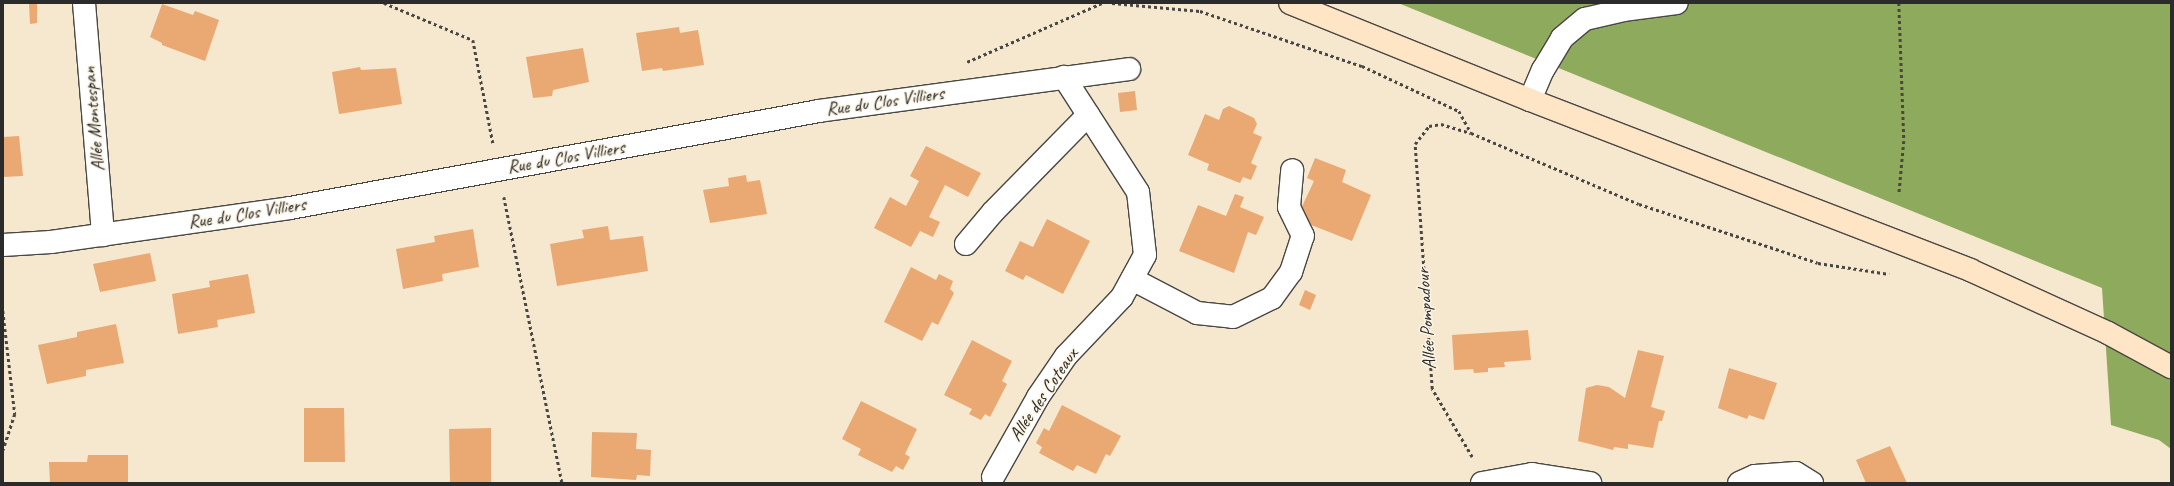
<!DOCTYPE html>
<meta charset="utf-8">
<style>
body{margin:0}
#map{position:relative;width:2174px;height:486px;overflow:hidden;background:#f5e8ce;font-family:Caveat,sans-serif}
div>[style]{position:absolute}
.forest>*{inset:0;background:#8daa5d}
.building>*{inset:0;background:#eaa873}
.path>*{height:2.5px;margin-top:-1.25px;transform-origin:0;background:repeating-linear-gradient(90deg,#494743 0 3px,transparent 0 6px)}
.roads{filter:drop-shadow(1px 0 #494743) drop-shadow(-1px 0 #494743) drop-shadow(0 1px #494743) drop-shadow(0 -1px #494743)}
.street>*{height:22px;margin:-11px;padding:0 11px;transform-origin:11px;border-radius:11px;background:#fff}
.secondary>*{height:22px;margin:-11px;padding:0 11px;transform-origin:11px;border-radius:11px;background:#fee5c5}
span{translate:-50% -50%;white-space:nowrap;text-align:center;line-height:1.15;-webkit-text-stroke:3px #fcf5e5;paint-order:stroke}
.street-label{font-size:19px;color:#2b2b2b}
.frame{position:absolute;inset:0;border:4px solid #2b2b2b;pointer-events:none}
</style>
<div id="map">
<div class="forest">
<i style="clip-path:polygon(1398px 3px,2171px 3px,2171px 449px,2159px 440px,2111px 425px,2102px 288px)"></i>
</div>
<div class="building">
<i style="clip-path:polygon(29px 3px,37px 3px,37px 23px,30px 24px)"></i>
<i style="clip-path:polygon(162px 4px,193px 15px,195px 11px,219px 20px,205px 61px,162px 45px,162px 43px,150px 37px)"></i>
<i style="clip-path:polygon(679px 27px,680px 33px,698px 30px,704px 65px,663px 71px,662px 68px,642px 71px,636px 33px)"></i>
<i style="clip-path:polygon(583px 48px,589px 82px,553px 90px,552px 96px,533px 98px,526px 57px)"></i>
<i style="clip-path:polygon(360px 67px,361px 70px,396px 68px,402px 104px,339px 114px,332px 72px)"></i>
<i style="clip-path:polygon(1135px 91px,1137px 110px,1120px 112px,1118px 93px)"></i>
<i style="clip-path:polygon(1229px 106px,1254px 118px,1257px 124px,1253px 133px,1262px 137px,1251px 163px,1257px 166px,1251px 180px,1243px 177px,1240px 183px,1207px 170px,1209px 164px,1188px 155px,1205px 114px,1219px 120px,1223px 109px)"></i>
<i style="clip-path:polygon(19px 136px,23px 176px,3px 177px,3px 137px)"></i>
<i style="clip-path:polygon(926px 146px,981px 173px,968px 197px,945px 185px,929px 217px,940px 222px,933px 237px,920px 231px,911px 247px,874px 228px,890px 197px,906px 206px,919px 181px,910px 176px)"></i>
<i style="clip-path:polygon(1315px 158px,1346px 170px,1342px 182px,1371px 195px,1352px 241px,1296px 219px,1314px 181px,1307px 178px)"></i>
<i style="clip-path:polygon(746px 175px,747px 182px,760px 180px,767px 214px,710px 223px,703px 190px,729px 186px,728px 178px)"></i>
<i style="clip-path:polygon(1235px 194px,1244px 197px,1240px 207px,1264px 217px,1256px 235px,1248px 232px,1234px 273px,1179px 251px,1198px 205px,1226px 216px)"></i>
<i style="clip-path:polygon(1047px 219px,1090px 241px,1063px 294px,1026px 275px,1023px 280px,1005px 271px,1020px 241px,1033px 247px)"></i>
<i style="clip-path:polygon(608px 226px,610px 240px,643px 236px,648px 271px,557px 286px,550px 244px,584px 238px,582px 230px)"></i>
<i style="clip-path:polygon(473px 229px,479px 267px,442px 274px,443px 281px,403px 289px,396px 249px,435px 242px,434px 236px)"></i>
<i style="clip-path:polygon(150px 253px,156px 281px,100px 292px,93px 264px)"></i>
<i style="clip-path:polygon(911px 267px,936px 280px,939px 274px,953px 281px,950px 289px,954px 293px,938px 325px,932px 322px,922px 341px,884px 322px)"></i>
<i style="clip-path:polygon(248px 274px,255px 313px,217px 320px,218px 327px,178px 334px,172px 294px,210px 287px,209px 281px)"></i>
<i style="clip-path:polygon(1305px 290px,1316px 295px,1310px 310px,1299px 305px)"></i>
<i style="clip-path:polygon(116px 324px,124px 363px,86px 370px,86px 376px,47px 384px,38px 345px,77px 337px,77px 332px)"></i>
<i style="clip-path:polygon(1528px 330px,1531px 360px,1504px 362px,1505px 367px,1488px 368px,1488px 372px,1474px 373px,1473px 369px,1454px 370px,1452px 335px)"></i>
<i style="clip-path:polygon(972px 340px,1012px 361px,1002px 381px,1007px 384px,990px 417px,985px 414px,981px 420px,969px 414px,972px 409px,944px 395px)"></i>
<i style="clip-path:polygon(1638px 350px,1664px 356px,1651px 407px,1665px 411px,1662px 421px,1659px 421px,1653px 448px,1628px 444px,1628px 449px,1614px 447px,1613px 450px,1578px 441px,1586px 388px,1597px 385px,1609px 387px,1625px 398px)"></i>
<i style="clip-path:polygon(1729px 368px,1777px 383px,1764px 420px,1749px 415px,1747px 419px,1718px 408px)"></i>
<i style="clip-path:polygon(861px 401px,917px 429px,905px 454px,910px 457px,903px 470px,896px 466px,892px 472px,858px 455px,861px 449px,842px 439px)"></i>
<i style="clip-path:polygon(1062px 405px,1121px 436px,1110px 456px,1106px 454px,1096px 474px,1077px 465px,1073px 471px,1039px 453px,1042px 447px,1036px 443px,1044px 428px,1049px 431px)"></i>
<i style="clip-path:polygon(304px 408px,344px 408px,345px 462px,304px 462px)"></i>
<i style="clip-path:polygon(491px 428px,491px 482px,450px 482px,449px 429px)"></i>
<i style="clip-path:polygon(592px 432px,637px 433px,636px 449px,651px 450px,650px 476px,637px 475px,636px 480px,591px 477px)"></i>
<i style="clip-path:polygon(1890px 446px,1907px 483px,1866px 483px,1856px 460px)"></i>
<i style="clip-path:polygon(88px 455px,128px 455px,128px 483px,50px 483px,49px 462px,87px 462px)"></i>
</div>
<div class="path">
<i style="left:384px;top:3px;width:96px;rotate:22.6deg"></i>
<i style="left:473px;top:40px;width:105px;rotate:79deg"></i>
<i style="left:1112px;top:3px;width:88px;rotate:5.2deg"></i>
<i style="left:1200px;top:11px;width:171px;rotate:18.8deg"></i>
<i style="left:1362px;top:66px;width:107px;rotate:24.9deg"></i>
<i style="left:1459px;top:111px;width:25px;rotate:61deg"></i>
<i style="left:1899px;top:3px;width:138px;rotate:87.9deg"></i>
<i style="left:1904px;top:141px;width:54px;rotate:95.3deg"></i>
<i style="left:967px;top:62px;width:147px;rotate:-23.6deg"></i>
<i style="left:504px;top:197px;width:292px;rotate:78.5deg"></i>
<i style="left:3px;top:311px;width:104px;rotate:83.4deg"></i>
<i style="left:15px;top:414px;width:38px;rotate:108deg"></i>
<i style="left:1472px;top:457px;width:79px;rotate:-120.5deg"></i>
<i style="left:1432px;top:389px;width:246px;rotate:-94deg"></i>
<i style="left:1415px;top:144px;width:23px;rotate:-52deg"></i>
<i style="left:1429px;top:126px;width:12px;rotate:-9deg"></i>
<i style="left:1441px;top:124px;width:31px;rotate:17deg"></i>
<i style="left:1471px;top:133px;width:182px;rotate:22.9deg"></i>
<i style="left:1639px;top:204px;width:188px;rotate:18.2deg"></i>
<i style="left:1818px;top:263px;width:72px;rotate:8.8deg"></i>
</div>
<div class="roads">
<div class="street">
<i style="left:84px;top:3px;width:233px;rotate:85.3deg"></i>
<i style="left:1530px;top:100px;width:33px;rotate:-67deg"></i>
<i style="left:1543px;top:70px;width:37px;rotate:-59deg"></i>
<i style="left:1562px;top:38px;width:30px;rotate:-40deg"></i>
<i style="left:1585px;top:19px;width:39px;rotate:-13deg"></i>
<i style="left:1623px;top:10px;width:54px;rotate:-7.4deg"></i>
<i style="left:966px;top:244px;width:42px;rotate:-49.8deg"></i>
<i style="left:993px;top:212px;width:136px;rotate:-45.6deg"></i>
<i style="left:3px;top:245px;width:48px;rotate:-3.6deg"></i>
<i style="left:51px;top:242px;width:241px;rotate:-8.1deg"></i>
<i style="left:290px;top:208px;width:538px;rotate:-10.39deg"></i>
<i style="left:819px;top:111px;width:313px;rotate:-7.7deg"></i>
<i style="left:1132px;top:279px;width:73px;rotate:27.6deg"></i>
<i style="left:1197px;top:313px;width:36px;rotate:6deg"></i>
<i style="left:1233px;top:317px;width:43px;rotate:-26deg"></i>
<i style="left:1272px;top:298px;width:32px;rotate:-54deg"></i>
<i style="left:1291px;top:272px;width:38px;rotate:-72deg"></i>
<i style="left:1303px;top:236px;width:32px;rotate:-116deg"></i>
<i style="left:1289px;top:207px;width:37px;rotate:-85deg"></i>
<i style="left:993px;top:477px;width:92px;rotate:-60.6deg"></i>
<i style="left:1038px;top:397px;width:50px;rotate:-55.7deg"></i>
<i style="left:1066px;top:356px;width:81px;rotate:-46.5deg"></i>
<i style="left:1122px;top:297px;width:48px;rotate:-61.3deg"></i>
<i style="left:1145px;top:255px;width:63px;rotate:-96.3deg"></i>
<i style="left:1138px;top:192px;width:137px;rotate:-122.8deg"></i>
<i style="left:1482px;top:483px;width:51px;rotate:-10.2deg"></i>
<i style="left:1532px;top:474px;width:59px;rotate:8.8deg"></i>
<i style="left:1739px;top:483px;width:17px;rotate:-24deg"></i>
<i style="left:1755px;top:476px;width:41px;rotate:-4.2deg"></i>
<i style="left:1796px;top:473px;width:19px;rotate:32deg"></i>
</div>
<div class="secondary">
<i style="left:1290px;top:3px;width:259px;rotate:22deg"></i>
<i style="left:1530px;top:100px;width:472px;rotate:21.1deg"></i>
<i style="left:1970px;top:270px;width:152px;rotate:24.5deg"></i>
<i style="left:2108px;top:333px;width:72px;rotate:28.4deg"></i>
</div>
</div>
<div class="street-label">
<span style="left:885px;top:102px;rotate:-8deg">Rue du Clos Villiers</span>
<span style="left:94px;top:119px;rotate:-95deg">Allée Montespan</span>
<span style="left:566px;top:158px;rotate:-10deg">Rue du Clos Villiers</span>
<span style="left:247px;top:214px;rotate:-9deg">Rue du Clos Villiers</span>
<span style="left:1427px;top:319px;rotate:-94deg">Allée Pompadour</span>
<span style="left:1044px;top:395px;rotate:-56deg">Allée des Coteaux</span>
</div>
<div class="frame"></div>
</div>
